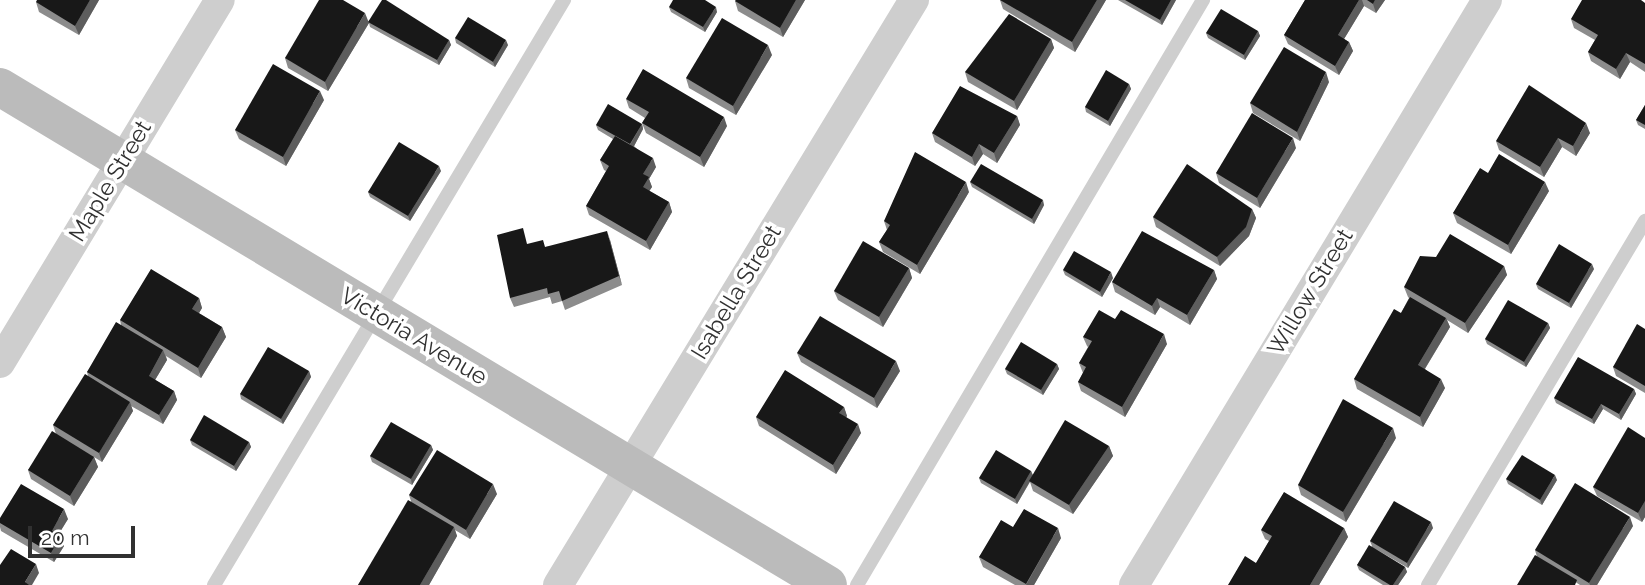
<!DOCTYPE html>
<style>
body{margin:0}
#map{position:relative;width:1645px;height:585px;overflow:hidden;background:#fff;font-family:Raleway,sans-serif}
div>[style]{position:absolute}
.lane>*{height:14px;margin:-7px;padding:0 7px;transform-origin:7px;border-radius:7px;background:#cecece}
.street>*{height:30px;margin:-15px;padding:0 15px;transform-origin:15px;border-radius:15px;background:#cecece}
.secondary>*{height:38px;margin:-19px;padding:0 19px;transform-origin:19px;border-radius:19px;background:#bbb}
.wall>*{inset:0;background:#8c8c8c}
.shaded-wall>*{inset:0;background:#5d5d5d}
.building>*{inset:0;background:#181818}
span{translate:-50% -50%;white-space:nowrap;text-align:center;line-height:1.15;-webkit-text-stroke:7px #fff;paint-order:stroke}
.street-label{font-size:23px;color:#313131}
.scale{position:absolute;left:28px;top:526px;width:107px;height:32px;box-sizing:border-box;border:4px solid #313131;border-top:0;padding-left:9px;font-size:21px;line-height:24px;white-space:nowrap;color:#313131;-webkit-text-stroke:5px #fff;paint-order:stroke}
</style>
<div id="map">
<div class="lane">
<i style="left:214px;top:585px;width:682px;rotate:-59.11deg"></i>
<i style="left:857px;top:585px;width:680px;rotate:-59.4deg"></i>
<i style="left:1428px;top:585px;width:424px;rotate:-59.2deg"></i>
</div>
<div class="street">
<i style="left:0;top:363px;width:424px;rotate:-58.8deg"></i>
<i style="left:558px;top:585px;width:685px;rotate:-58.68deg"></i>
<i style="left:1134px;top:585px;width:683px;rotate:-58.89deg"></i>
</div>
<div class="secondary">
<i style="left:0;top:87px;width:966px;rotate:31.02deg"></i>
</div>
<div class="wall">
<i style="clip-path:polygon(99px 0,79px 35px,39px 12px,36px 2px)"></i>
<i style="clip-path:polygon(736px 0,805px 0,783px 37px,738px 11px,735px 1px)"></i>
<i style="clip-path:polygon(1000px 0,1106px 0,1075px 52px,1003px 9px)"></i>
<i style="clip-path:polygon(1118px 0,1176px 0,1162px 25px)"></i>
<i style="clip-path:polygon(1305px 0,1385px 0,1376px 13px,1364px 6px,1344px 39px,1349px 42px,1353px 51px,1339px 75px,1288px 44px,1284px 35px)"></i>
<i style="clip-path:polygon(1645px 3px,1645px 72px,1630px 62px,1620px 79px,1591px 61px,1588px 52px,1595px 40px,1574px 28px,1571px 19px)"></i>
<i style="clip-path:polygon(669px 7px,717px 12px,705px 32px,671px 12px)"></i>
<i style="clip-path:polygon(368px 22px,449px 40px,451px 45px,439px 65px,370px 27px,369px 23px,328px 91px,288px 68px,285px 58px)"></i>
<i style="clip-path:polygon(1258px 31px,1260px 36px,1245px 60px,1208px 38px,1206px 33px)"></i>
<i style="clip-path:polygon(455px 38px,508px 45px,495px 67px,456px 43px)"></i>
<i style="clip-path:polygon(1051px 39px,1054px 48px,1017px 110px,968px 82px,965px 72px)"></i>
<i style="clip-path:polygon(772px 55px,736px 115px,689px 88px,686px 78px)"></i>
<i style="clip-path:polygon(1329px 82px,1300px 141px,1253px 113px,1250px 103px)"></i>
<i style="clip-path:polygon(1129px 84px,1131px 89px,1110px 126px,1086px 112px,1085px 107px)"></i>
<i style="clip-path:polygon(626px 99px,727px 126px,704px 167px,646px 133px,642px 123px,645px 118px,629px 108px)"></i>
<i style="clip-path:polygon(324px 100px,286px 166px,239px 139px,235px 130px)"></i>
<i style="clip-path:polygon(1645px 105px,1645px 129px,1638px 125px,1636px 120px)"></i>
<i style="clip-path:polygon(1017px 116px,1020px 125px,997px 163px,983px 154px,975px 166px,935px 142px,932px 133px)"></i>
<i style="clip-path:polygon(642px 124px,643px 129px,634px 146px,656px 167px,649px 179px,652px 187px,649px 191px,669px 202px,672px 212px,650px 250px,589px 215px,586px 206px,606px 171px,604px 170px,600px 160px,613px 139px,598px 130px,596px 125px)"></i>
<i style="clip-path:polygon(1590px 133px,1576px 156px,1562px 147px,1544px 177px,1499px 150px,1496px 141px)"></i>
<i style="clip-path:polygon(1296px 148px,1260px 208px,1219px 183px,1216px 173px)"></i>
<i style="clip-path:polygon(441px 171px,410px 221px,370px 197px,368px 192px)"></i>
<i style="clip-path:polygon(1488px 173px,1549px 191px,1511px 254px,1457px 223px,1453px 213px)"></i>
<i style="clip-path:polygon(970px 182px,1044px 205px,1034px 224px,972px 187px)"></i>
<i style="clip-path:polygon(969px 192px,920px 274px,883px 252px,879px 242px,887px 230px,884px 221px)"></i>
<i style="clip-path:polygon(1252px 209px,1256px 218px,1249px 236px,1220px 266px,1156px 227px,1153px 217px)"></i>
<i style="clip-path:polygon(610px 240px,622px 285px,565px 310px,562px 301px,552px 304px,550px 297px,514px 307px,510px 298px,528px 244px,545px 247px)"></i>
<i style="clip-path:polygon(1504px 266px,1507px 275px,1468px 333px,1447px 320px,1450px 327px,1425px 369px,1445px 388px,1423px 427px,1357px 389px,1354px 379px,1401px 313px,1409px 298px,1408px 297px,1404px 287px)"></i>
<i style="clip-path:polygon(909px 268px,912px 278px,883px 327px,838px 300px,834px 291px)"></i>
<i style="clip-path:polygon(1594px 269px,1571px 308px,1538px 289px,1536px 284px)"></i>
<i style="clip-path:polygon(1063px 270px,1113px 278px,1102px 297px,1065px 275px)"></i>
<i style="clip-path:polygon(1214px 270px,1217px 279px,1190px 325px,1160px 307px,1155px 315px,1115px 292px,1112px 282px)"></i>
<i style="clip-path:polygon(199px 298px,202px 308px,199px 313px,222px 327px,226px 337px,201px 378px,166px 356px,167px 360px,155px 380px,174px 391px,177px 400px,163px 424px,131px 406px,133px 411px,102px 462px,94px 457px,98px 467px,74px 506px,31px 479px,28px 470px,56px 434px,53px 425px,88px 376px,87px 372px,121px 325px,120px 320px)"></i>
<i style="clip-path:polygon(1115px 319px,1167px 344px,1125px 417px,1081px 391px,1078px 382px,1083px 373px,1079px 363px,1088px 347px,1087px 346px,1083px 337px)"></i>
<i style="clip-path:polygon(1548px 323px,1550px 328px,1526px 367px,1487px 344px,1485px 339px)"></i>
<i style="clip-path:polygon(1645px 329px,1645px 393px,1616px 376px,1613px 367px)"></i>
<i style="clip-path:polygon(797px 353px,900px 371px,877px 408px,801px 362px)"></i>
<i style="clip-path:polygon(1057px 364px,1059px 369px,1043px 395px,1007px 374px,1005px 369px)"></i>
<i style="clip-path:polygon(309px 371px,311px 377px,283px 424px,241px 399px,240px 394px)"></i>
<i style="clip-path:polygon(1634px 389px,1636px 394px,1621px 420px,1603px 409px,1594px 424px,1556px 403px,1554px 398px)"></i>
<i style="clip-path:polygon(844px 407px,847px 416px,846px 417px,861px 433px,836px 474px,759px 426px,756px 417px)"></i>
<i style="clip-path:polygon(1396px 438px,1346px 522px,1301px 495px,1298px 485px)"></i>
<i style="clip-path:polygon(1645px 438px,1645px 517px,1642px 522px,1597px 496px,1593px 487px)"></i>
<i style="clip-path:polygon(190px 440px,249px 442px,251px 447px,236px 471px,192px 445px)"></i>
<i style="clip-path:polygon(431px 445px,433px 450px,412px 485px,372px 462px,370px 456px)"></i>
<i style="clip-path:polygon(1109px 446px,1113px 456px,1073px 514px,1033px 491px,1030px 482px,1017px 504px,981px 483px,979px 478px,1031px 471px,1033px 475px)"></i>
<i style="clip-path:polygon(1506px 479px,1557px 480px,1542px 505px,1508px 484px)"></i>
<i style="clip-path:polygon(497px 494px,470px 539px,455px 530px,457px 536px,429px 585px,358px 585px,411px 501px,409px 495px)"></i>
<i style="clip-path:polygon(0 518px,68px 519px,58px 535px,61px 536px,64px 546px,54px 562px,1px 531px,0 527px)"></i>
<i style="clip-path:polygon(1633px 526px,1597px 585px,1580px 585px,1537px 557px,1535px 550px)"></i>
<i style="clip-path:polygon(1013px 527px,1061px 538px,1034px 585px,1015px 585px,983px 567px,979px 557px)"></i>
<i style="clip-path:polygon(1344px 528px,1348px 537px,1319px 585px,1228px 585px,1256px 563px,1269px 541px,1265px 539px,1261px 530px)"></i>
<i style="clip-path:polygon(1433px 528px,1408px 568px,1374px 548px,1405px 567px,1407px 572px,1398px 585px,1383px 585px,1359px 570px,1357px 565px,1372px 546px,1370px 541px)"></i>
</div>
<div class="shaded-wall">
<i style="clip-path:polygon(90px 0,99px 0,79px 35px,75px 26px)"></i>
<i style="clip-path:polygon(796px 0,805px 0,783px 37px,780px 28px)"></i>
<i style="clip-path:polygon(1097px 0,1106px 0,1075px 52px,1072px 42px)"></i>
<i style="clip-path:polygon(1171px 0,1176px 0,1162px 25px,1160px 20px)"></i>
<i style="clip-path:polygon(1359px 0,1362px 0,1364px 6px,1341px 44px,1338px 35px)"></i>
<i style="clip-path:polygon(1375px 0,1385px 0,1376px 13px,1373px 4px)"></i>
<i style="clip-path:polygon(716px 7px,717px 12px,705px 32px,703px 27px)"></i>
<i style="clip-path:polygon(365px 13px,369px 23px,328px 91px,325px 82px)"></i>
<i style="clip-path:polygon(1258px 31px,1260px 36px,1245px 60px,1244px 55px)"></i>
<i style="clip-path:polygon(1051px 39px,1054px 48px,1017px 110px,1014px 101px)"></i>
<i style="clip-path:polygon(449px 40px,451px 45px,439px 65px,437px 60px)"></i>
<i style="clip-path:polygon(506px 40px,508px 45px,495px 67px,493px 62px)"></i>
<i style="clip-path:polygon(1349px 42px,1353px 51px,1339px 75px,1335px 66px)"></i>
<i style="clip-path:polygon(768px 45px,772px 55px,736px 115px,733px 106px)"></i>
<i style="clip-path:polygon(1626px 53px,1630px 62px,1620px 79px,1616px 69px)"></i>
<i style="clip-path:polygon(1326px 72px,1329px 82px,1300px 141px,1297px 132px)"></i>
<i style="clip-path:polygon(1129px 84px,1131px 89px,1110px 126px,1108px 121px)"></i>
<i style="clip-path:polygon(320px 91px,324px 100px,286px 166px,283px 157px)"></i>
<i style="clip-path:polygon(1017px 116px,1020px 125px,997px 163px,994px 153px)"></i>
<i style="clip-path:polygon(724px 117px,727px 126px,704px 167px,700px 157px)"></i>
<i style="clip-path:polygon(1586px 123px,1590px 133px,1576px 156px,1573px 146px)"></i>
<i style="clip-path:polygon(642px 124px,643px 129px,632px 150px,630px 145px)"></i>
<i style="clip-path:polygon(1293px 138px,1296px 148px,1260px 208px,1257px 198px)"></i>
<i style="clip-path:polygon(1558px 138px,1562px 147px,1544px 177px,1540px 167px)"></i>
<i style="clip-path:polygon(979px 144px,983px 154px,975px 166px,972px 157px)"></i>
<i style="clip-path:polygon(653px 158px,656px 167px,649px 179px,652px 187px,646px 196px,643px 187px,643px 174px)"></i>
<i style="clip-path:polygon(439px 166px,441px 171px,410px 221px,408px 216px)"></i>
<i style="clip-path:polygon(966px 182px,969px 192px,920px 274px,917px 265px)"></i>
<i style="clip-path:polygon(1545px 182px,1549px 191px,1511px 254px,1508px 245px)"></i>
<i style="clip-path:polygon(1043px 200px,1044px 205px,1034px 224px,1032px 219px)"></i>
<i style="clip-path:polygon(669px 202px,672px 212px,650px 250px,646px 241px)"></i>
<i style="clip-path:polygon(1252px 209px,1256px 218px,1249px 236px,1220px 266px,1217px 257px)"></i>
<i style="clip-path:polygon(607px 231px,610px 240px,622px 285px,619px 276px)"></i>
<i style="clip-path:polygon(1592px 264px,1594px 269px,1571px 308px,1569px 303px)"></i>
<i style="clip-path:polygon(1504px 266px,1507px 275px,1468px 333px,1465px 323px)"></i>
<i style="clip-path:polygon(909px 268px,912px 278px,883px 327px,879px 317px)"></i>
<i style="clip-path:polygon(1214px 270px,1217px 279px,1190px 325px,1187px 315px)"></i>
<i style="clip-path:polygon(1111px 272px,1113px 278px,1102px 297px,1100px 292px)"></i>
<i style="clip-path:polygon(199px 298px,202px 308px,196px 318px,192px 309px)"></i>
<i style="clip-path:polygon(1157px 298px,1160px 307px,1155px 315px,1152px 306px)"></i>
<i style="clip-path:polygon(1446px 318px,1450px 327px,1421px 375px,1418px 365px)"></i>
<i style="clip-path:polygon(1548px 323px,1550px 328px,1526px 367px,1524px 362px)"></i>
<i style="clip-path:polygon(222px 327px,226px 337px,201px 378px,198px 368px)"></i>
<i style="clip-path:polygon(1164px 334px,1167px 344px,1125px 417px,1122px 407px)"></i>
<i style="clip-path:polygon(163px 350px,167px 360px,152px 385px,149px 376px)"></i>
<i style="clip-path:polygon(896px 361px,900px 371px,877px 408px,874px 398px)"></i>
<i style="clip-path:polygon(1057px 364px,1059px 369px,1043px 395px,1041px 390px)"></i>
<i style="clip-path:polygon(309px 371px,311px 377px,283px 424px,281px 419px)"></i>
<i style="clip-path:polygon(1441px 379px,1445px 388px,1423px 427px,1420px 417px)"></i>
<i style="clip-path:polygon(1634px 389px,1636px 394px,1621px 420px,1619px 414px)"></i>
<i style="clip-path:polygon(174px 391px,177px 400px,163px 424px,159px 415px)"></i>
<i style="clip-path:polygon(130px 402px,133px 411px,102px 462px,99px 453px)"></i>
<i style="clip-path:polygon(1601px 404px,1603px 409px,1594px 424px,1592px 419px)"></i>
<i style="clip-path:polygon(844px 407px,847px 416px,843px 422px,839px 413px)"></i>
<i style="clip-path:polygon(858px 424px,861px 433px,836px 474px,833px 465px)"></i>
<i style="clip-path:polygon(1393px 428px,1396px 438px,1346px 522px,1343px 512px)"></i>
<i style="clip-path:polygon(249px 442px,251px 447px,236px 471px,234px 466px)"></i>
<i style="clip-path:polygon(431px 445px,433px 450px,412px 485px,411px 479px)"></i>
<i style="clip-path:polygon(1109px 446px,1113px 456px,1073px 514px,1069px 505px)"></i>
<i style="clip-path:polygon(94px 457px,98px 467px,74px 506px,70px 496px)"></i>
<i style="clip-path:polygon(1031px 471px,1033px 476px,1017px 504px,1015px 499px)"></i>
<i style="clip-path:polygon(1555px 475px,1557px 480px,1542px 505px,1540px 500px)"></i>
<i style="clip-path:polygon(493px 484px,497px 494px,470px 539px,466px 530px)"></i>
<i style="clip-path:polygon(1645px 501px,1645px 517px,1642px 522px,1638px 513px)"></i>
<i style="clip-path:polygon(64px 509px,68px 519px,55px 540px,52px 531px)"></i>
<i style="clip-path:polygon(1630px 517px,1633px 526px,1597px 585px,1590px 585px,1589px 583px)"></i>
<i style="clip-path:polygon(1431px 522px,1433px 528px,1408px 568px,1407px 563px)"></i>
<i style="clip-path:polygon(454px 527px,457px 536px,429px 585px,420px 585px)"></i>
<i style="clip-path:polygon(1058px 528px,1061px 538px,1034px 585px,1026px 585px)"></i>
<i style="clip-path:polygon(1344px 528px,1348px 537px,1319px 585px,1310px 585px)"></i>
<i style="clip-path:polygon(61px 536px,64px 546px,54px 562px,51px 553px)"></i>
<i style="clip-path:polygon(36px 564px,39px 573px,32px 585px,26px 585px,25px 582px)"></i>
<i style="clip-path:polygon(1405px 567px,1407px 572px,1398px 585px,1393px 585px)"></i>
</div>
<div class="building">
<i style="clip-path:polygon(37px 0,90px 0,75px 26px,36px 2px)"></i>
<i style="clip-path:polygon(319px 0,343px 0,365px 13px,325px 82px,285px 58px)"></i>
<i style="clip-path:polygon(382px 0,386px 0,449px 40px,437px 60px,368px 22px)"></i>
<i style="clip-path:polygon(673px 0,705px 0,716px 7px,703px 27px,669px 7px)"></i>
<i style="clip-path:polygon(736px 0,796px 0,780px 28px,735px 1px)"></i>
<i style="clip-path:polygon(1000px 0,1097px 0,1072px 42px)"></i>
<i style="clip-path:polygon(1125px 0,1171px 0,1160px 20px)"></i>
<i style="clip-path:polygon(1305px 0,1359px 0,1338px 35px,1349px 42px,1335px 66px,1284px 35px)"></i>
<i style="clip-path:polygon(1367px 0,1375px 0,1373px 4px)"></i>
<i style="clip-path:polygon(1582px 0,1641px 0,1645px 3px,1645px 64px,1626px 53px,1616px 69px,1588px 52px,1598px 35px,1571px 19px)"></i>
<i style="clip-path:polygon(1221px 9px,1258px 31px,1244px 55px,1206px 33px)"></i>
<i style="clip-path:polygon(1009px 14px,1051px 39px,1014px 101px,965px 72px)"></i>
<i style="clip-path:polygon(468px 17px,506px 40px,493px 62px,455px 38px)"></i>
<i style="clip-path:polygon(722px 18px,768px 45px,733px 106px,686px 78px)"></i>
<i style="clip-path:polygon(1284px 47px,1326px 72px,1297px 132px,1250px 103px)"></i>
<i style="clip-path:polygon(273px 64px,320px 91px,283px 157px,235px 130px)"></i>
<i style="clip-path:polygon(643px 69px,724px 117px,700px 157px,642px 123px,649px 112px,626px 99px)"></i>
<i style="clip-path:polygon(1106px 70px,1129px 84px,1108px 121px,1085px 107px)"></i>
<i style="clip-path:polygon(1529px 85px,1586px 123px,1573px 146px,1558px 138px,1540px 167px,1496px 141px)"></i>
<i style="clip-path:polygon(960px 86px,1017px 116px,994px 153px,979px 144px,972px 157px,932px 133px)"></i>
<i style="clip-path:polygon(608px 104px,642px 124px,630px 144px,596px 125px)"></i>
<i style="clip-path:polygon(1645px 105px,1645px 125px,1636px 120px)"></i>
<i style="clip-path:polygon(1252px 113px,1293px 138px,1257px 198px,1216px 173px)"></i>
<i style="clip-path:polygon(615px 136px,653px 158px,643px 174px,649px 177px,643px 187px,669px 202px,646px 241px,586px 206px,609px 166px,600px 160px)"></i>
<i style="clip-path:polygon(399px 142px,439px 166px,408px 216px,368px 192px)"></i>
<i style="clip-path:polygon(915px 152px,966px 182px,917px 265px,879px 242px,890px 225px,884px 221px)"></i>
<i style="clip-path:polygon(1499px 154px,1545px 182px,1508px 245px,1453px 213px,1480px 168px,1488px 173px)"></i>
<i style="clip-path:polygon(981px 164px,1043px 200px,1032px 219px,970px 182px)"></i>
<i style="clip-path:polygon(1187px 164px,1252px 209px,1246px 227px,1217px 257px,1153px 217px)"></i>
<i style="clip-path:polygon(523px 228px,527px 244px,543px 240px,545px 247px,607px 231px,619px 276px,562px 301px,559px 291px,548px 294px,547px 288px,510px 298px,497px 235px)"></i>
<i style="clip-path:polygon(1142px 231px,1214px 270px,1187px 315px,1157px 298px,1152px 306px,1112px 282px)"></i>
<i style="clip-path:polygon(1450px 234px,1504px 266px,1465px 323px,1404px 287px,1420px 256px,1436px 257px)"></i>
<i style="clip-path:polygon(863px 241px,909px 268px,879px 317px,834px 291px)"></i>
<i style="clip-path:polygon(1559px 244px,1592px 264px,1569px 303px,1536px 284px)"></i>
<i style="clip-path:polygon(1074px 251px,1111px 272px,1100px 292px,1063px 270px)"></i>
<i style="clip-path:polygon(151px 269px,199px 298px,192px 309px,222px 327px,198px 368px,120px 320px)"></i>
<i style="clip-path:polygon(1410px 297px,1446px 318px,1418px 365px,1441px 379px,1420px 417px,1354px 379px,1394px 309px,1401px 313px)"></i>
<i style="clip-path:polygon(1508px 300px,1548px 323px,1524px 362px,1485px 339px)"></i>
<i style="clip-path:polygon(1099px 310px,1115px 319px,1121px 310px,1164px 334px,1122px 407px,1078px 382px,1086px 367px,1079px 363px,1092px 341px,1083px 337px)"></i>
<i style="clip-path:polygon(820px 316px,896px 361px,874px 398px,797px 353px)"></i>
<i style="clip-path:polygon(116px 322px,163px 350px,149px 376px,174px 391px,159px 415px,87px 372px)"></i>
<i style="clip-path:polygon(1637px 324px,1645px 329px,1645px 386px,1613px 367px)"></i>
<i style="clip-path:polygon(1021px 342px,1057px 364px,1041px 390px,1005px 369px)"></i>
<i style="clip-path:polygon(268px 347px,309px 371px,281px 419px,240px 394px)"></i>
<i style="clip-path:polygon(1578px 357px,1634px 389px,1619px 414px,1601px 404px,1592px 419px,1554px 398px)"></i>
<i style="clip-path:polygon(785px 370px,844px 407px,839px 413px,858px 424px,833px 465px,756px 417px)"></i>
<i style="clip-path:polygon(85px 374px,130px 402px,99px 453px,53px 425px)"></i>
<i style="clip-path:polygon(1343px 399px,1393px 428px,1343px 512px,1298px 485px)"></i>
<i style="clip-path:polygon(204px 415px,249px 442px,234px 466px,190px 440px)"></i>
<i style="clip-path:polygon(1065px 420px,1109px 446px,1069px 505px,1029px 481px)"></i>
<i style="clip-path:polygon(391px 422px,431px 445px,411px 479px,370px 456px)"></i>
<i style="clip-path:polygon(1628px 427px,1645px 438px,1645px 501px,1638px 513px,1593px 487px)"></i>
<i style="clip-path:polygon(52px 431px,94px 457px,70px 496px,28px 470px)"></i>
<i style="clip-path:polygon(437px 450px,493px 484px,466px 530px,409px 495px)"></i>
<i style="clip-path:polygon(996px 450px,1031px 471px,1015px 499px,979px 478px)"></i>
<i style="clip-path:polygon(1522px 455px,1555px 475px,1540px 500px,1506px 479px)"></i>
<i style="clip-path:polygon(1575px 483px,1630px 517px,1589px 583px,1535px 550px)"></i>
<i style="clip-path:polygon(21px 484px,64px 509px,52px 531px,61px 536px,51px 553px,0 523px,0 518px)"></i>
<i style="clip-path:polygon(1284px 492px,1344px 528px,1310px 585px,1228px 585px,1245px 556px,1256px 563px,1272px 536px,1261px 530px)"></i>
<i style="clip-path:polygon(408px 500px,454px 527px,420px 585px,358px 585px)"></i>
<i style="clip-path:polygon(1394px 501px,1431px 522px,1407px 563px,1370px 541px)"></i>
<i style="clip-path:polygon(1024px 509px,1058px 528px,1026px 584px,979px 557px,1001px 520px,1013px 527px)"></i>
<i style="clip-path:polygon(1369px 545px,1405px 567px,1393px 585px,1390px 585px,1357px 565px)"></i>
<i style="clip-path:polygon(11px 549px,36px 564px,25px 582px,29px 585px,0 585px,0 565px)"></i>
<i style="clip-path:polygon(1535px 555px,1577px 580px,1575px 585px,1517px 585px)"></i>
</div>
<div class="street-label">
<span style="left:110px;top:181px;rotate:-59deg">Maple Street</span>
<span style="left:736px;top:292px;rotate:-59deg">Isabella Street</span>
<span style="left:1310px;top:292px;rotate:-59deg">Willow Street</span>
<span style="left:414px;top:336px;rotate:31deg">Victoria Avenue</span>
</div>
<div class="scale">20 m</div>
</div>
